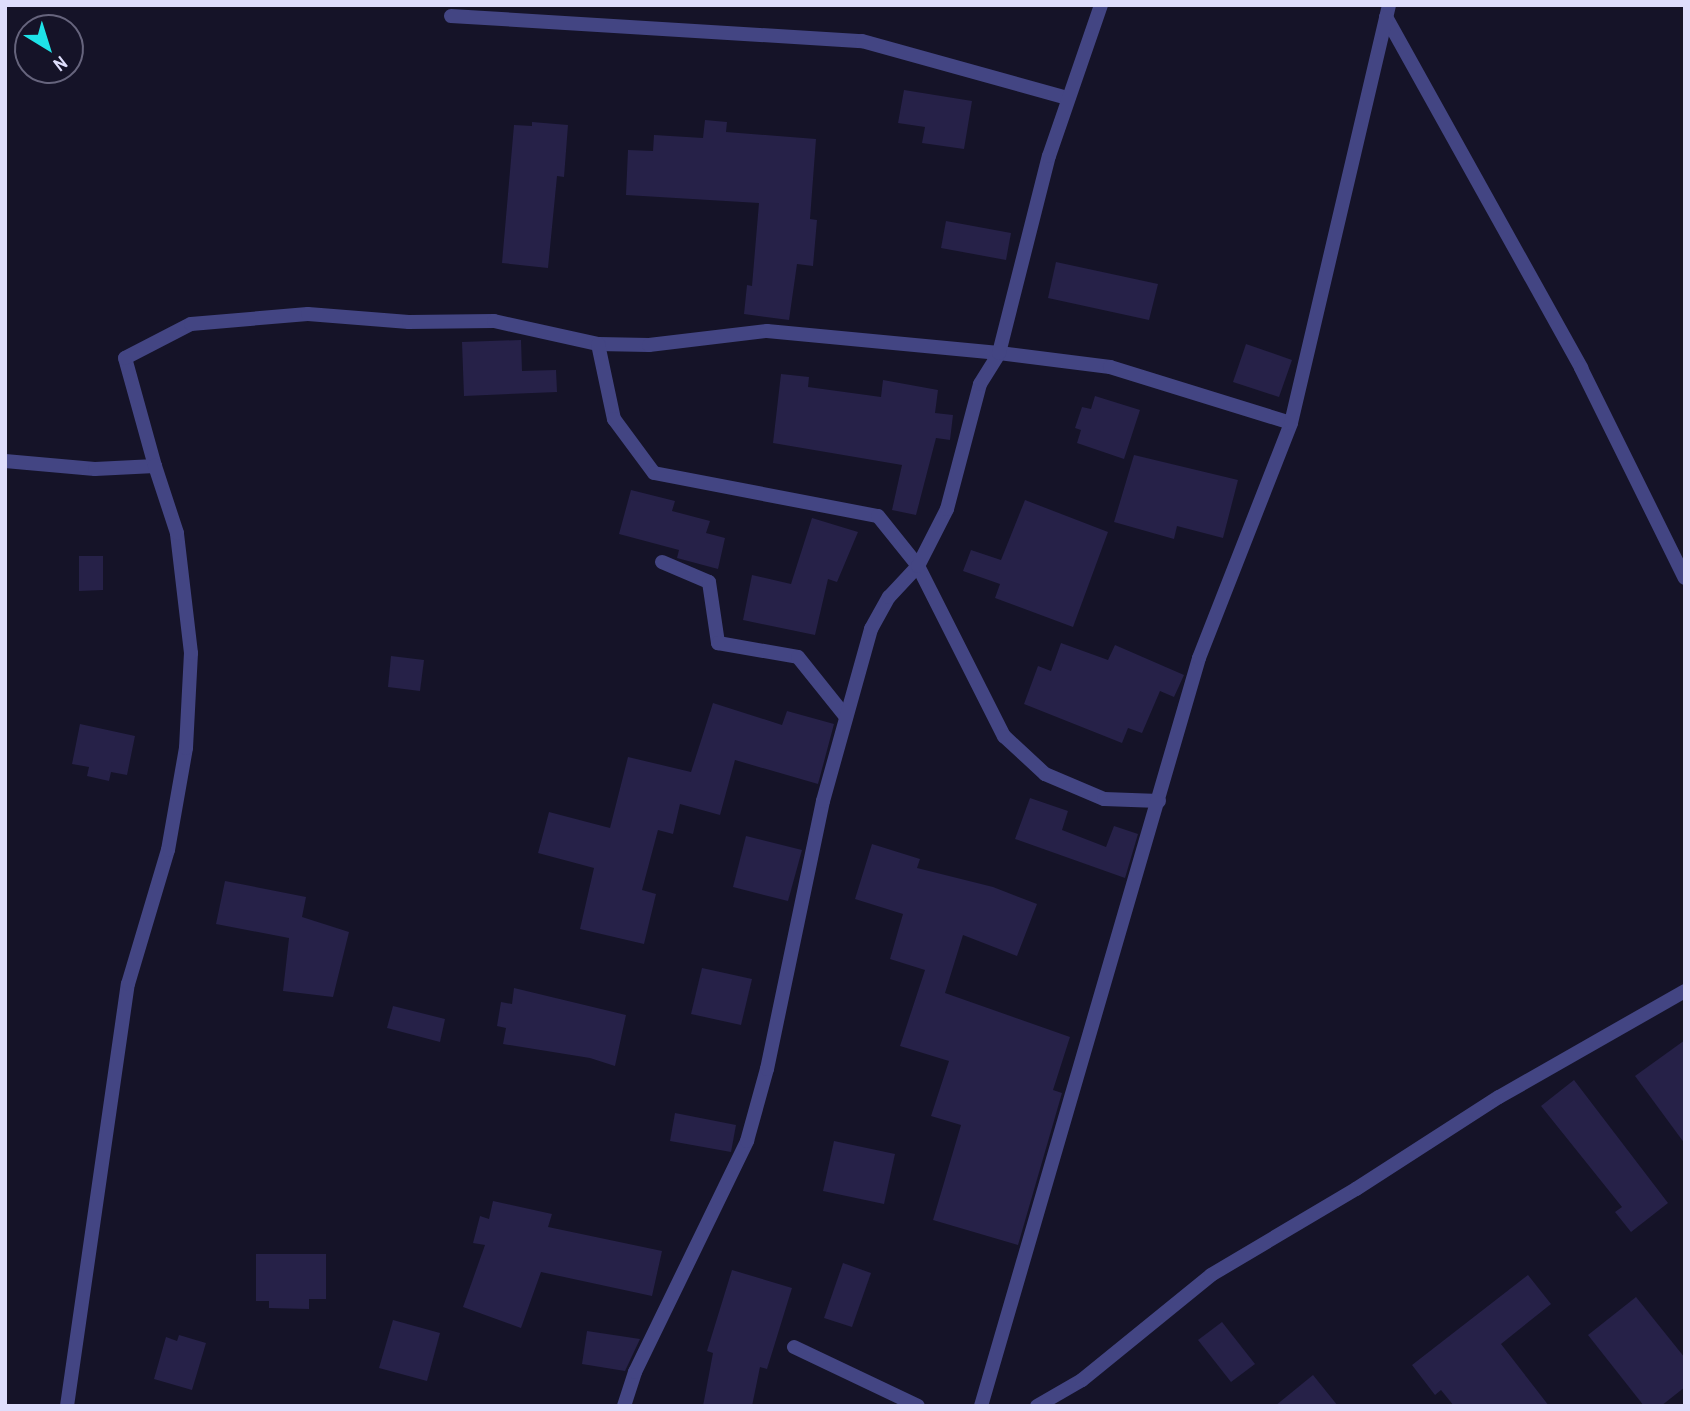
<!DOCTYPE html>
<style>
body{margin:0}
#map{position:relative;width:1690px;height:1411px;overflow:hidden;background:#151328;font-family:"Archivo Narrow",sans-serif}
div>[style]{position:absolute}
.building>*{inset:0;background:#262148}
.service>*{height:14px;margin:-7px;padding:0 7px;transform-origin:7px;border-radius:7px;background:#434583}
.minor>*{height:14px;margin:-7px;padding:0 7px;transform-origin:7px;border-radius:7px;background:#434583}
span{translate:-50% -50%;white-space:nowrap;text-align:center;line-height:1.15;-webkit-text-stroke:7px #151328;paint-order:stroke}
.frame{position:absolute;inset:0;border:7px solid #dfdefc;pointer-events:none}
.north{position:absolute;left:14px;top:14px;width:70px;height:70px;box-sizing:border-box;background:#151328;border:2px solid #66647d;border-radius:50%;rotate:142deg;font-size:19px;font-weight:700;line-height:28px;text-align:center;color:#dfdefc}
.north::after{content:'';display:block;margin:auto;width:24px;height:32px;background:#1ee3e8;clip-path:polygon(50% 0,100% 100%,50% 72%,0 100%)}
</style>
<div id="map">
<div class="building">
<i style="clip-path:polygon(904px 90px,972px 101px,964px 149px,922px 143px,925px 127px,898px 123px)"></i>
<i style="clip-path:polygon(705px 120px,727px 122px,726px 132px,816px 139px,810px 219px,817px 220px,813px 266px,797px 264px,789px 320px,744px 314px,747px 285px,752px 286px,759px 203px,626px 195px,628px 150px,653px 151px,654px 135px,703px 138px)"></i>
<i style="clip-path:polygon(532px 122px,568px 125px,564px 177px,557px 176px,548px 268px,502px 263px,514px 125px,532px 126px)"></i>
<i style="clip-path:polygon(946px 221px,1011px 233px,1006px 260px,941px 248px)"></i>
<i style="clip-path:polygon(1056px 262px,1158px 284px,1149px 320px,1048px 298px)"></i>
<i style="clip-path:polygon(521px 340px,522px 371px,556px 370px,557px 392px,464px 396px,462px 342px)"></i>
<i style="clip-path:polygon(1246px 344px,1292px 360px,1279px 397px,1233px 382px)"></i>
<i style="clip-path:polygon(781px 374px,809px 377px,808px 387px,881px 397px,883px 380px,938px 390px,935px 413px,953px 415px,950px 440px,936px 438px,916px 515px,892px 510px,902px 465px,773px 443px)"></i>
<i style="clip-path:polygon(1095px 396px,1140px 410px,1124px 459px,1077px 443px,1081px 430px,1075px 428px,1082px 407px,1091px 409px)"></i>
<i style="clip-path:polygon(1134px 455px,1238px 480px,1223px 538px,1177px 526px,1174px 539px,1114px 522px)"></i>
<i style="clip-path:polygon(631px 490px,675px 501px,672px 511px,710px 521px,706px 533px,725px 538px,718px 569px,677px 558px,679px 550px,619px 534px)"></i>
<i style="clip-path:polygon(1025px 500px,1108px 532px,1073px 627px,995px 598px,1000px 584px,963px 571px,971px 550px,1001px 560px)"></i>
<i style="clip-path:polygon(812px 518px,858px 532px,837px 582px,828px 579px,815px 635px,743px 620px,752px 575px,791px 584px)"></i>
<i style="clip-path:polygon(79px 556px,103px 556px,103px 590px,79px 591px)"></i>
<i style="clip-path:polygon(1061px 643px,1108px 660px,1115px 645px,1184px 675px,1174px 697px,1160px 691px,1142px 733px,1128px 728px,1122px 743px,1024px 704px,1038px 666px,1051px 671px)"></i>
<i style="clip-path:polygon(391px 656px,424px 660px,420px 691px,388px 687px)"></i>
<i style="clip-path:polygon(713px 703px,782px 725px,787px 711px,834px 724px,818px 784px,735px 760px,720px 815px,680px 804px,673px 834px,658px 830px,642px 890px,656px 894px,644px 944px,580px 929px,594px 868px,538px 853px,549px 812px,610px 828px,628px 757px,691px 772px)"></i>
<i style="clip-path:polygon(80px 724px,135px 736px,127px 775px,111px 772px,109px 781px,87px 776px,89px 767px,72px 764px)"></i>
<i style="clip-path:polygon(1030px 798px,1068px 811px,1062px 830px,1106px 847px,1114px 826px,1138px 834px,1125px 878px,1015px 839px)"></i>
<i style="clip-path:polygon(746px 836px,802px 850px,788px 901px,733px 887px)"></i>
<i style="clip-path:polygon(872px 844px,920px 859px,917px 868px,993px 887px,1037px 904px,1017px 956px,963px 935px,945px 993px,1070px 1037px,1053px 1090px,1062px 1093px,1018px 1245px,933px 1220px,961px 1125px,931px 1116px,949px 1061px,900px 1046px,925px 970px,890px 959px,903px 914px,855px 899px)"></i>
<i style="clip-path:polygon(225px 881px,306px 897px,302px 917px,349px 932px,333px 997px,283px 991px,289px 938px,216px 924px)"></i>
<i style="clip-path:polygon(702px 968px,752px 979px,741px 1025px,691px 1014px)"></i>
<i style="clip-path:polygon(514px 988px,626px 1015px,615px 1066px,590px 1058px,503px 1044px,506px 1028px,497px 1026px,501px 1002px,512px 1004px)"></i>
<i style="clip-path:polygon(393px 1006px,445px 1019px,440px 1042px,387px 1028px)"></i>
<i style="clip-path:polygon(1685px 1040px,1685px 1144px,1635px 1076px)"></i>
<i style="clip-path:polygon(1574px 1080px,1668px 1203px,1631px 1232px,1615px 1212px,1622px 1207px,1541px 1106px)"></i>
<i style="clip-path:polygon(675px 1113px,736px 1125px,731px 1152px,670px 1141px)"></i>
<i style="clip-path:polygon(834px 1141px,895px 1154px,884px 1204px,823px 1191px)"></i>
<i style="clip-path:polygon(493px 1201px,552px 1214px,548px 1227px,662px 1251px,652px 1296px,541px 1272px,521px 1328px,463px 1307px,485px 1245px,473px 1243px,480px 1216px,489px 1219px)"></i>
<i style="clip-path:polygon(256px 1254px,326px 1254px,326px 1299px,309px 1299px,309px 1309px,269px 1308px,269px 1301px,256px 1301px)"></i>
<i style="clip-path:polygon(843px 1263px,871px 1273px,852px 1327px,824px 1318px)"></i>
<i style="clip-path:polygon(732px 1270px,792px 1288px,767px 1369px,760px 1367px,752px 1406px,703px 1406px,713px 1353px,707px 1351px)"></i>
<i style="clip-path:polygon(1528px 1275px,1551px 1304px,1501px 1344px,1549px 1406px,1454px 1406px,1441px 1390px,1435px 1395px,1412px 1365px)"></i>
<i style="clip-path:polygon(1636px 1297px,1685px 1358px,1685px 1387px,1661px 1406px,1644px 1406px,1588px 1335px)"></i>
<i style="clip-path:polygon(393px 1320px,440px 1333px,427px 1381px,379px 1368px)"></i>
<i style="clip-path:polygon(1222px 1322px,1255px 1364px,1231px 1382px,1198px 1340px)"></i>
<i style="clip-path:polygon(587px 1331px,640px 1339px,625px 1371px,582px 1364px)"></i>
<i style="clip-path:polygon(179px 1335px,206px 1343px,192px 1390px,154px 1379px,166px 1337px,177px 1341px)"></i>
<i style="clip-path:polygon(1313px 1375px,1338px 1406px,1275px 1406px)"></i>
</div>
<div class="service">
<i style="left:662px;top:562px;width:51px;rotate:23.1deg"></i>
<i style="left:709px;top:582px;width:62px;rotate:81.6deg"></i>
<i style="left:718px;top:643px;width:81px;rotate:9.9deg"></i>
<i style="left:798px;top:657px;width:77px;rotate:51.3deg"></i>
<i style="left:794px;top:1347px;width:137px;rotate:25.4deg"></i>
</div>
<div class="minor">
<i style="left:451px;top:16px;width:412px;rotate:3.5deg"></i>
<i style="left:862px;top:41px;width:214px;rotate:15.5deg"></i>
<i style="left:1386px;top:17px;width:402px;rotate:60.9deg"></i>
<i style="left:1581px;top:368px;width:234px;rotate:63.7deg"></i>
<i style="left:598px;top:344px;width:51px;rotate:1.1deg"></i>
<i style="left:649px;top:345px;width:119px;rotate:-6.8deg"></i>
<i style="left:767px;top:331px;width:233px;rotate:5.4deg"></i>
<i style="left:999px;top:353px;width:112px;rotate:7.2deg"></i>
<i style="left:1110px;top:367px;width:189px;rotate:17.2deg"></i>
<i style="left:5px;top:461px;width:90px;rotate:5.1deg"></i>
<i style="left:95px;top:469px;width:60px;rotate:-2.9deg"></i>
<i style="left:155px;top:466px;width:112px;rotate:-105.5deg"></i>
<i style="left:125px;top:358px;width:74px;rotate:-27.3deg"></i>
<i style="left:191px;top:324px;width:117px;rotate:-4.9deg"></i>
<i style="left:308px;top:314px;width:101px;rotate:4.5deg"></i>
<i style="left:409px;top:322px;width:85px;rotate:-0.7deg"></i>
<i style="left:494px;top:321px;width:107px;rotate:12.5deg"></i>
<i style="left:598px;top:344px;width:77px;rotate:78deg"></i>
<i style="left:614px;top:419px;width:67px;rotate:53.5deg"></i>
<i style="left:654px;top:473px;width:228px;rotate:10.9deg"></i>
<i style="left:878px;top:516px;width:64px;rotate:51.3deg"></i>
<i style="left:918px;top:566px;width:191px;rotate:63.2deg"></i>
<i style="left:1004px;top:736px;width:56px;rotate:42.8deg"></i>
<i style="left:1045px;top:774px;width:64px;rotate:23deg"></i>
<i style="left:1104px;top:799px;width:55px;rotate:2.1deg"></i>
<i style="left:67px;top:1406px;width:426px;rotate:-81.8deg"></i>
<i style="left:128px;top:984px;width:140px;rotate:-73.4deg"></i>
<i style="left:168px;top:850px;width:104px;rotate:-80deg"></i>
<i style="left:186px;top:748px;width:95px;rotate:-87deg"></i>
<i style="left:191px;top:653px;width:121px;rotate:-96.7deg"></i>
<i style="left:177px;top:533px;width:71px;rotate:-108.2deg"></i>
<i style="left:624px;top:1406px;width:36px;rotate:-72deg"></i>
<i style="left:635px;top:1372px;width:257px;rotate:-64.1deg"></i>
<i style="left:747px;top:1141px;width:75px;rotate:-74.5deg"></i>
<i style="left:767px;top:1069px;width:274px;rotate:-78.2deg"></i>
<i style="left:823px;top:801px;width:179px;rotate:-74.4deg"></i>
<i style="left:871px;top:629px;width:37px;rotate:-61deg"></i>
<i style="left:889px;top:597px;width:42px;rotate:-46.9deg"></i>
<i style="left:918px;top:566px;width:64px;rotate:-63deg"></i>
<i style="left:947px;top:509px;width:129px;rotate:-75.2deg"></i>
<i style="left:980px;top:384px;width:36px;rotate:-58deg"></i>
<i style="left:999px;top:353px;width:203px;rotate:-75.8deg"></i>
<i style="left:1049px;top:156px;width:160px;rotate:-71deg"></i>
<i style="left:981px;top:1406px;width:779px;rotate:-73.75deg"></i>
<i style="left:1199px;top:658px;width:252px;rotate:-68.6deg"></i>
<i style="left:1291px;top:423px;width:429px;rotate:-76.8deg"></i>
<i style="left:1037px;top:1406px;width:52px;rotate:-30deg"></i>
<i style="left:1082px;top:1380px;width:166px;rotate:-39.1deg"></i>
<i style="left:1211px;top:1275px;width:169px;rotate:-30.7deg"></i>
<i style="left:1356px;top:1189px;width:170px;rotate:-32.8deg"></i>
<i style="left:1499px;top:1097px;width:214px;rotate:-29.7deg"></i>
</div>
<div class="frame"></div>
<div class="north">N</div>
</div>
